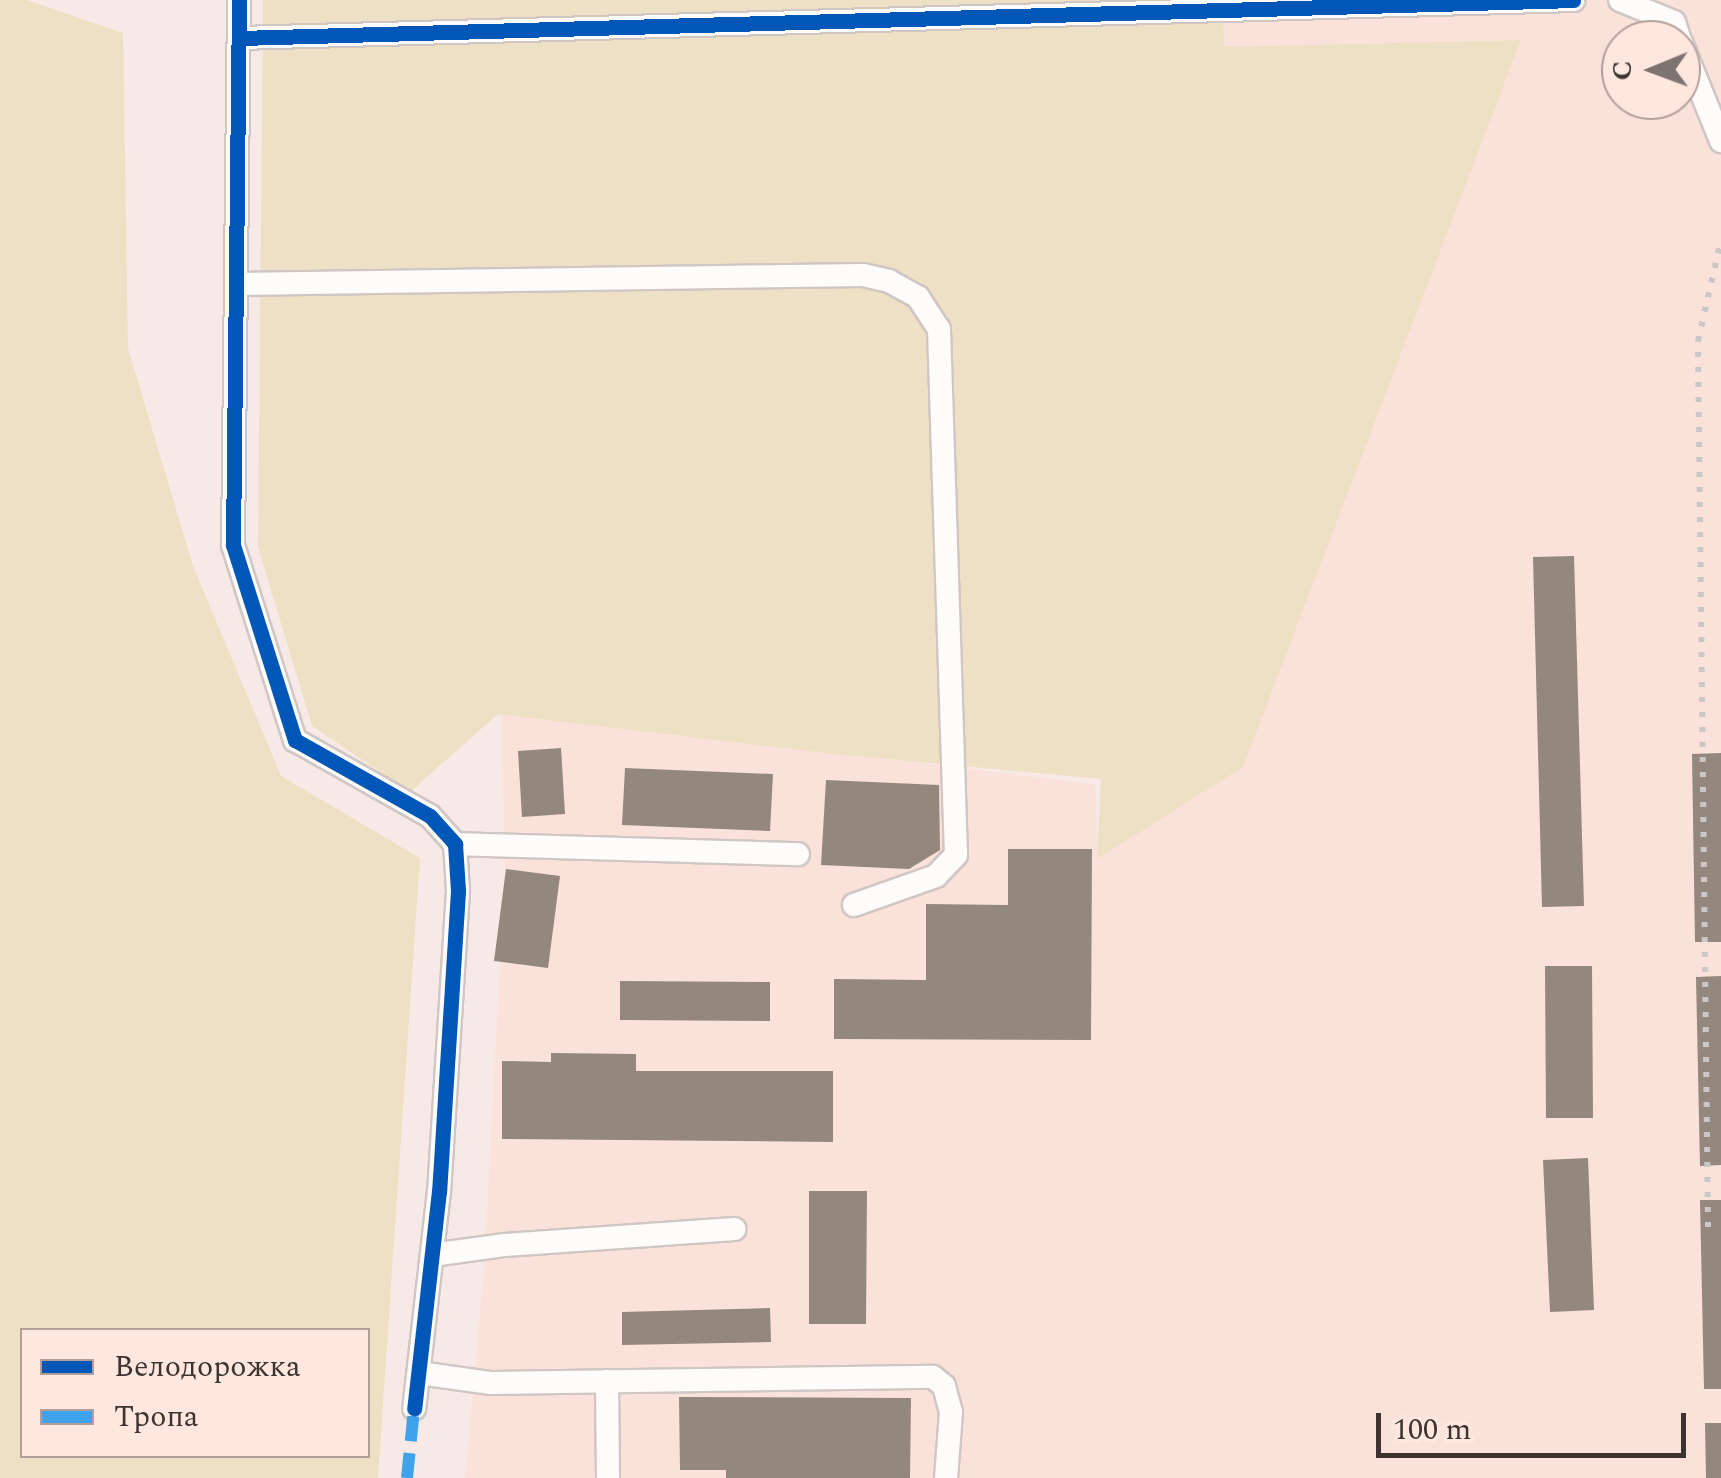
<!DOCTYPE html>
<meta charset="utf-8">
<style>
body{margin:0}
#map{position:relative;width:1721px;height:1478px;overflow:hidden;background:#f7eae6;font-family:Spectral,serif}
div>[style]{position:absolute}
.built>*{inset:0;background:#fae2da}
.green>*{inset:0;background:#eee0c4}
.building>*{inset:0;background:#94877d}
.roads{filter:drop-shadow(2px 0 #d0c6c3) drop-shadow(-2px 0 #d0c6c3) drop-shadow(0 2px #d0c6c3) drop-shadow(0 -2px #d0c6c3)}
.minor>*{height:22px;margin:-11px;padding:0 11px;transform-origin:11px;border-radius:11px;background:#fefcfb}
.rail>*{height:6px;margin-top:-3px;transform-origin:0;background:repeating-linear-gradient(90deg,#cbc7c6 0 5px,transparent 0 15px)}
.quiet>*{height:12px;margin-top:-6px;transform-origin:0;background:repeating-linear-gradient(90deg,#3fa3eb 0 25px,transparent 0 37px)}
.cycleway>*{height:15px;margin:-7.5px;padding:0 7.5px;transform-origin:7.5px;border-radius:7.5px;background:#0057b8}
span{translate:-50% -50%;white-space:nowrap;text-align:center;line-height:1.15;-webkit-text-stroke:10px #ffe6de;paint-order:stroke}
.legend{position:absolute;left:20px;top:1328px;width:350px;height:130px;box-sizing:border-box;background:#ffe6de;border:2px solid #b19e98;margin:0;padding:12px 18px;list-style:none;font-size:30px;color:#3d3330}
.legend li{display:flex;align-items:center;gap:20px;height:50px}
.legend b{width:50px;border:2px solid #b19e98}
.north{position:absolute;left:1601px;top:20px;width:100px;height:100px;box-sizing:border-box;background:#ffe6de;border:2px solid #b19e98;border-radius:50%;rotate:269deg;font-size:28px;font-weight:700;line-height:40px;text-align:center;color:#3d3330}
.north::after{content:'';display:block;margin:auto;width:35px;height:45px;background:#7e7370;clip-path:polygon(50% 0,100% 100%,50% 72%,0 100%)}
.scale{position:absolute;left:1376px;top:1413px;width:310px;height:45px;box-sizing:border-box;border:5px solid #3d3330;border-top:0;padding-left:12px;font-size:30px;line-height:35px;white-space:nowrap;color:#3d3330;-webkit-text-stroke:8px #ffe6de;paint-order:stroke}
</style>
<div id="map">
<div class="built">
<i style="clip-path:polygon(evenodd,1223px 0,1721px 0,1721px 1478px,465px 1478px,484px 1269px,505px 866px,501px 712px,1095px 784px,1098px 859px,1520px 40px,1224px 47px,1223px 0,1621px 40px,1681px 40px,1681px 100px,1621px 100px,1621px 40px)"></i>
</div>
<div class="green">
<i style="clip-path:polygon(evenodd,0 0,27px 0,123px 33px,128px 348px,193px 566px,281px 776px,420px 858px,378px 1478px,0 1478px,0 0,22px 1330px,368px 1330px,368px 1456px,22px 1456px,22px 1330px)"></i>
<i style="clip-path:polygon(263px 0,1223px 0,1224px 47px,1521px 40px,1243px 767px,1097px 859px,1101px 779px,834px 754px,498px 714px,410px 792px,312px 726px,258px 547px)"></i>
</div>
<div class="building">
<i style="clip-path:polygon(1574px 556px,1584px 906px,1542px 907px,1533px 557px)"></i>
<i style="clip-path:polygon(561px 748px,565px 814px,522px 817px,518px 751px)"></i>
<i style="clip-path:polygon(1721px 753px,1721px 942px,1695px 942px,1692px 754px)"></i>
<i style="clip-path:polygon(625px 768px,773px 774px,770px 831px,622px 825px)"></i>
<i style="clip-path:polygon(826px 780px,939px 785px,940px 850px,909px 869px,821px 865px)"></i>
<i style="clip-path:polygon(1008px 849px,1092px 849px,1091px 1040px,834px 1039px,834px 979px,926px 980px,926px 904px,1008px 905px)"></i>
<i style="clip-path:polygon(506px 869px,560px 876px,548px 968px,494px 961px)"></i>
<i style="clip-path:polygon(1545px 966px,1592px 966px,1593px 1118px,1546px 1118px)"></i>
<i style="clip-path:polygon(1721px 976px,1721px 1165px,1700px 1166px,1696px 977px)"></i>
<i style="clip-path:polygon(620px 981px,770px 982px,770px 1021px,620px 1020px)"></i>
<i style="clip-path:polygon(551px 1053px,636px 1054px,636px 1071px,833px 1071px,833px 1142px,502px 1139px,502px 1061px,551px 1062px)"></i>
<i style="clip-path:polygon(1588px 1158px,1594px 1310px,1550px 1312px,1543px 1160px)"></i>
<i style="clip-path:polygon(809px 1191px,867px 1191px,866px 1324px,809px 1324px)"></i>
<i style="clip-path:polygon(1700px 1200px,1721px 1200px,1721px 1389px,1704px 1389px)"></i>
<i style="clip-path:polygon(770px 1308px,771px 1342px,622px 1345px,622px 1312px)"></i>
<i style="clip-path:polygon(679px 1397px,911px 1398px,910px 1478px,726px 1478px,726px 1470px,680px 1470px)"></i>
<i style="clip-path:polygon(1705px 1423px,1721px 1423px,1721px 1478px,1706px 1478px)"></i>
</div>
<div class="roads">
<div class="minor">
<i style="left:239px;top:0;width:545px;rotate:90.63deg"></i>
<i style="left:233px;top:545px;width:205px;rotate:72.4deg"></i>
<i style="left:295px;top:740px;width:155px;rotate:29.4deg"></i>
<i style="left:430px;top:816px;width:38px;rotate:48deg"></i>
<i style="left:455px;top:844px;width:47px;rotate:86.3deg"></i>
<i style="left:458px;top:891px;width:301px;rotate:93.6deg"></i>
<i style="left:439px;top:1191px;width:219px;rotate:96.5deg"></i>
<i style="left:1620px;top:0;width:58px;rotate:22.2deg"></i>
<i style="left:1674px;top:22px;width:19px;rotate:72deg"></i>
<i style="left:240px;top:38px;width:1334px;rotate:-1.63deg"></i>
<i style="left:1681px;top:42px;width:107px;rotate:68deg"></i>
<i style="left:237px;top:284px;width:626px;rotate:-0.82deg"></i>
<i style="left:863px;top:275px;width:27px;rotate:13deg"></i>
<i style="left:889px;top:281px;width:33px;rotate:29deg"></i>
<i style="left:918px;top:297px;width:38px;rotate:57deg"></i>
<i style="left:939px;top:329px;width:526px;rotate:88.15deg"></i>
<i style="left:956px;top:855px;width:29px;rotate:134deg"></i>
<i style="left:936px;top:876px;width:87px;rotate:160.5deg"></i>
<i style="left:455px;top:844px;width:343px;rotate:1.7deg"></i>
<i style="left:432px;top:1255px;width:74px;rotate:-7.8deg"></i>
<i style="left:505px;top:1245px;width:230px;rotate:-4deg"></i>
<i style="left:419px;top:1373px;width:73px;rotate:7.9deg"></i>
<i style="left:491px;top:1383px;width:442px;rotate:-0.8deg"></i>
<i style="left:933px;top:1377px;width:14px;rotate:39deg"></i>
<i style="left:944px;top:1386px;width:27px;rotate:75deg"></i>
<i style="left:951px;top:1412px;width:66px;rotate:94.3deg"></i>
<i style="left:607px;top:1381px;width:97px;rotate:89.4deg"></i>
</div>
</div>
<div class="rail">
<i style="left:1708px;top:1227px;width:886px;rotate:-90.65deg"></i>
<i style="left:1698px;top:341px;width:104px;rotate:-77.2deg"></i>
</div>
<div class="quiet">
<i style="left:407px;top:1478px;width:69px;rotate:-84.2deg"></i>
</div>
<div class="cycleway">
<i style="left:239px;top:0;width:545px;rotate:90.63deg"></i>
<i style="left:233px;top:545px;width:205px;rotate:72.4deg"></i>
<i style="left:295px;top:740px;width:155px;rotate:29.4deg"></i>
<i style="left:430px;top:816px;width:38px;rotate:48deg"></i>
<i style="left:455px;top:844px;width:47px;rotate:86.3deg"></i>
<i style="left:458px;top:891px;width:301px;rotate:93.6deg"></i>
<i style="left:439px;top:1191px;width:219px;rotate:96.5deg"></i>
<i style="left:240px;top:38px;width:1334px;rotate:-1.63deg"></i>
</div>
<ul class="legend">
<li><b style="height:12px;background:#0057b8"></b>Велодорожка</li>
<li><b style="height:12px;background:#3fa3eb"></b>Тропа</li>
</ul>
<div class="north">С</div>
<div class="scale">100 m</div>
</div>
